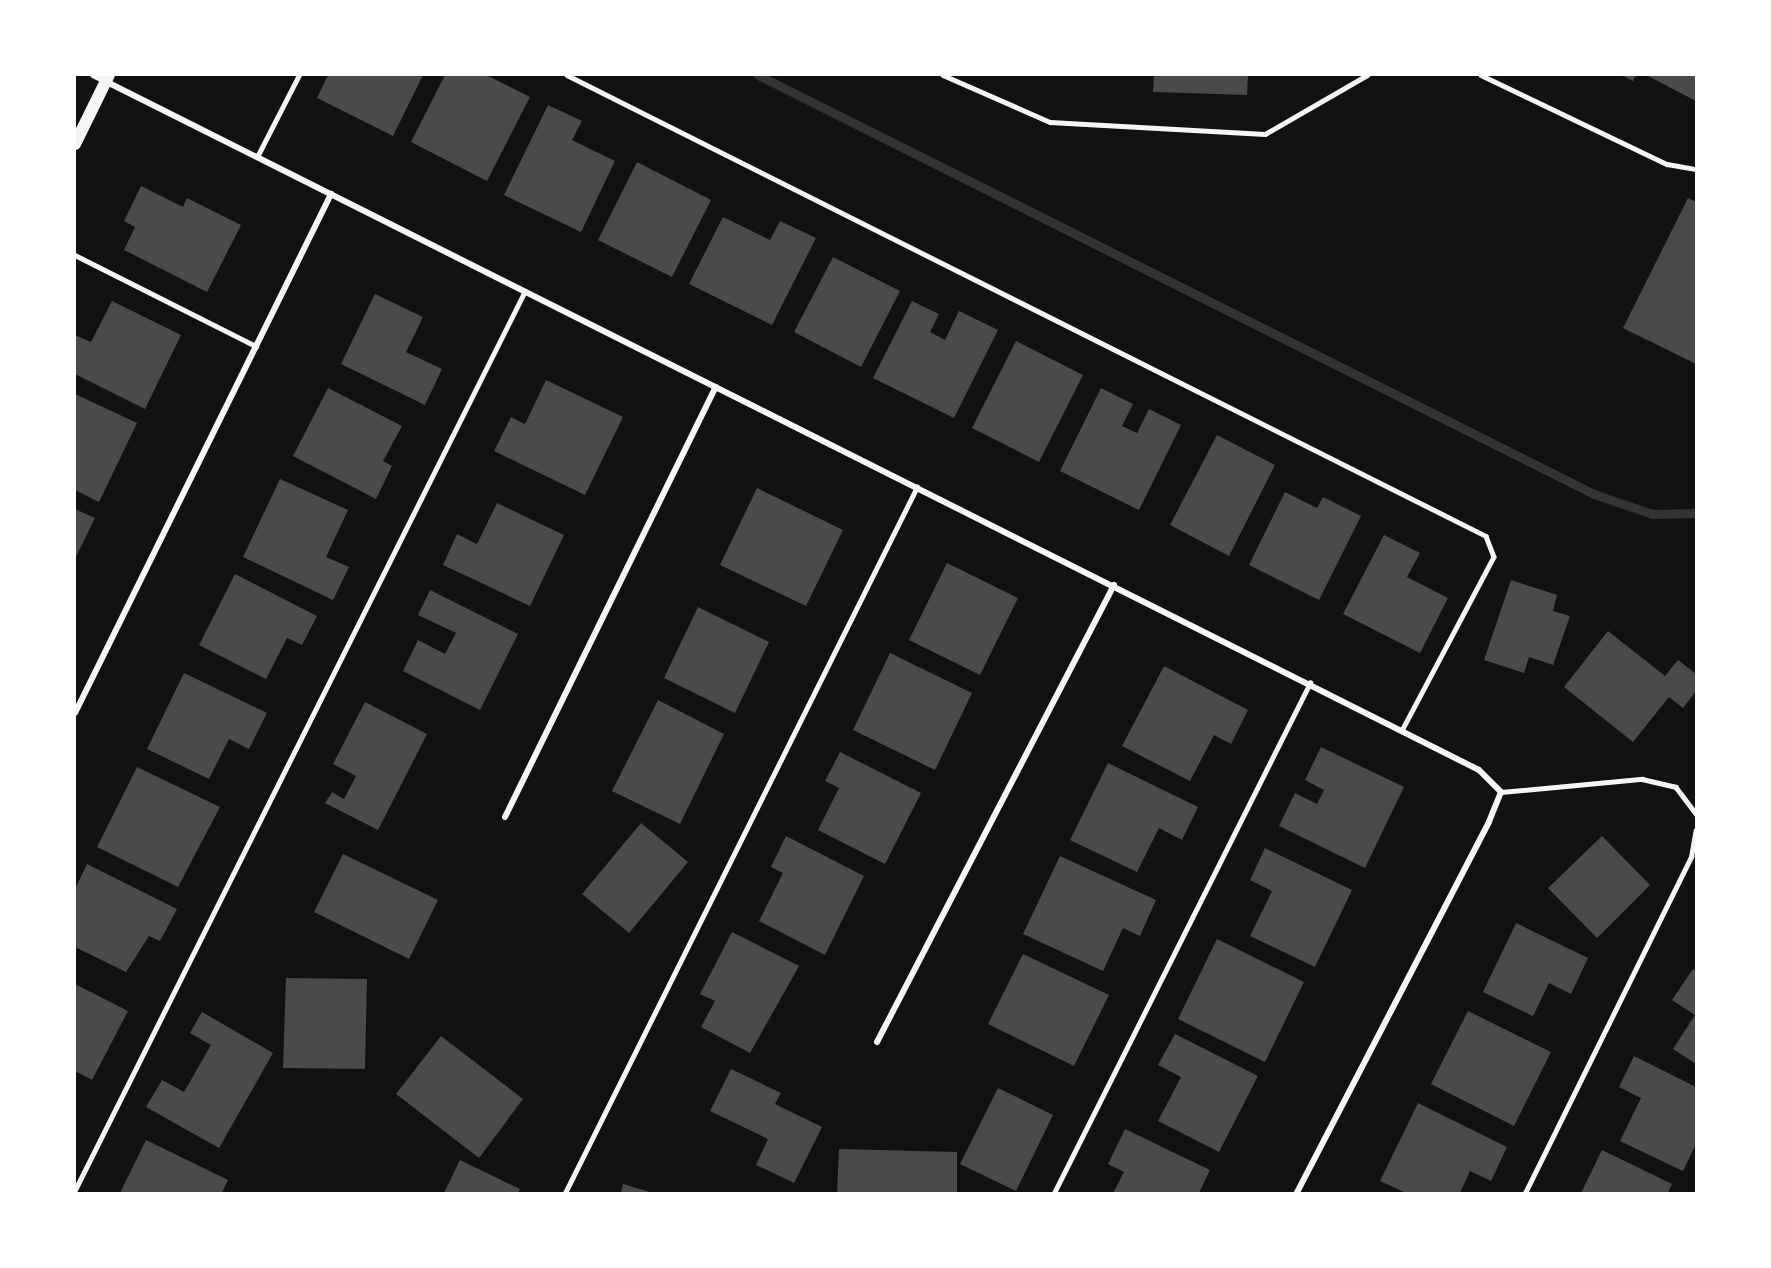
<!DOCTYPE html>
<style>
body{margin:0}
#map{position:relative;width:1771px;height:1268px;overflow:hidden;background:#111;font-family:"PT Sans",sans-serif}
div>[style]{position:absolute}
.stream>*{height:9px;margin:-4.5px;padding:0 4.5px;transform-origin:4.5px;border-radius:4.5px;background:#333}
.building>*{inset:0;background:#4a4a4a}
.service>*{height:4.5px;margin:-2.25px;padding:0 2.25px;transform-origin:2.25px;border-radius:2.25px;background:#f5f5f5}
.minor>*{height:6px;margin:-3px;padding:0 3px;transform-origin:3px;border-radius:3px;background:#f5f5f5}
.secondary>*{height:12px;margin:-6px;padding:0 6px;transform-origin:6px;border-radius:6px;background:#f5f5f5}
span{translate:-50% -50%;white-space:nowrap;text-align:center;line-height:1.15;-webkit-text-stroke:6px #fff;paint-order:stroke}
.frame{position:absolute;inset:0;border:76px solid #fff;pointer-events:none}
</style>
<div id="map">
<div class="stream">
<i style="left:758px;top:75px;width:935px;rotate:26.62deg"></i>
<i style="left:1594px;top:494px;width:61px;rotate:19deg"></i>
<i style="left:1652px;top:514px;width:44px;rotate:-1.3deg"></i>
</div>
<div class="building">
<i style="clip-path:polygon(328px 75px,423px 75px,393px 136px,317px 98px)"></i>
<i style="clip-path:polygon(445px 75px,486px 75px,530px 97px,487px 181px,411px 142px)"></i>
<i style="clip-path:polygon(1154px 75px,1248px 75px,1247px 95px,1153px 92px)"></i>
<i style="clip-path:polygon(1621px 75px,1636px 75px,1633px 81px)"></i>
<i style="clip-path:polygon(1646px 75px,1696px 75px,1696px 101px)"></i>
<i style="clip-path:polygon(548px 105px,582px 121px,572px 140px,615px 161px,581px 232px,504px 195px)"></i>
<i style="clip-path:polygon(637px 162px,711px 200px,672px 277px,598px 240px)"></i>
<i style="clip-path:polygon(141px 186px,183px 207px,187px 198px,241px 225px,207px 292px,124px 250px,135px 227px,124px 221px)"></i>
<i style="clip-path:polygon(1688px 198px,1696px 202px,1696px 364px,1623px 328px)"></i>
<i style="clip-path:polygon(723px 217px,770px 240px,780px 221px,816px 238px,772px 325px,689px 284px)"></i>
<i style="clip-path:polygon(833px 257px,900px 291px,861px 367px,794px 332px)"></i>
<i style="clip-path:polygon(375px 294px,423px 317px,406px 352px,442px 369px,425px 405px,341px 364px)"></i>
<i style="clip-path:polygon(112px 301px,181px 335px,145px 409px,75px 374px,75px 335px,91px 342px)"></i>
<i style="clip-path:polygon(912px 301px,939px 314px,930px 332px,945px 340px,959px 311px,998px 330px,954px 418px,873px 378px)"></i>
<i style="clip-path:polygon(1016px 341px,1083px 375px,1039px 462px,972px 428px)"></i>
<i style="clip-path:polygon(546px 380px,623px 417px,585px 495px,494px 451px,511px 417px,525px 424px)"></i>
<i style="clip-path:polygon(328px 388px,402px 426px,383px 461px,392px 466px,376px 499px,293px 456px)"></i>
<i style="clip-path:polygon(1101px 388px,1133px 404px,1122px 426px,1137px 433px,1149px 409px,1181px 425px,1139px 510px,1060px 471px)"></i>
<i style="clip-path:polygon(75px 394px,137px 423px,99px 502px,75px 490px)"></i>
<i style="clip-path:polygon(1217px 435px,1275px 465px,1229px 556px,1170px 525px)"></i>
<i style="clip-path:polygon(280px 479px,348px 510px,326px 557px,349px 567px,333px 600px,243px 557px)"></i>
<i style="clip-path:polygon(757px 488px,843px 530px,806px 606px,720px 565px)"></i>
<i style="clip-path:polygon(1285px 492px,1317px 508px,1323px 497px,1361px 516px,1319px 600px,1249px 565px)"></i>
<i style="clip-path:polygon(497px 503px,564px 535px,530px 606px,443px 565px,457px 534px,477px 544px)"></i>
<i style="clip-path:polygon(75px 509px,95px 518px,75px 559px)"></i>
<i style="clip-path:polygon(1384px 535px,1420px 553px,1407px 577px,1448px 598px,1420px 653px,1343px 614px)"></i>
<i style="clip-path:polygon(947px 563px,1018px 598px,980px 675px,909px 640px)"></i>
<i style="clip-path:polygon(235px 574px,317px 616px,302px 645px,287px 638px,266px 679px,199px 645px)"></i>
<i style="clip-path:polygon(1511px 580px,1557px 595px,1553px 611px,1570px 616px,1553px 665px,1529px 657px,1524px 673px,1484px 660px)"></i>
<i style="clip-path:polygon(430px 590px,518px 634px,480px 710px,403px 671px,418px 640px,445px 654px,456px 633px,418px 615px)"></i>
<i style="clip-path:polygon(698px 607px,769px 642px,735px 713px,664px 678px)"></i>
<i style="clip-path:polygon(1608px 631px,1665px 676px,1678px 660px,1696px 674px,1696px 691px,1683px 708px,1669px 697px,1633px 742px,1564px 687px)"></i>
<i style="clip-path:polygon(890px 653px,972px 693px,935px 770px,853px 730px)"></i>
<i style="clip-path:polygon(1164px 666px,1248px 710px,1231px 744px,1214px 735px,1190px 781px,1122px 746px)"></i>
<i style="clip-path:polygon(184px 673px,267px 713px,249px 749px,229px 739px,209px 779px,147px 749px)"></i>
<i style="clip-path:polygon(658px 700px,724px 734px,680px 824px,612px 791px)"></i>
<i style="clip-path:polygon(365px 702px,427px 734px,378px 830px,325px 803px,332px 792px,344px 799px,356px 776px,333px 764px)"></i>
<i style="clip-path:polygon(1321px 747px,1404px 787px,1365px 868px,1279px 826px,1295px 793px,1317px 804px,1324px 790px,1305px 780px)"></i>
<i style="clip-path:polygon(840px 752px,921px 793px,885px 864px,818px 830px,839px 788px,825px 781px)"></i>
<i style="clip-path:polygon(1108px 763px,1198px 807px,1182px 840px,1159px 828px,1137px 872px,1070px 840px)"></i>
<i style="clip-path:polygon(137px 767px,220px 807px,178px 887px,97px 847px)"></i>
<i style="clip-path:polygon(641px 823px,688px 862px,629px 933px,582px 894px)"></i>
<i style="clip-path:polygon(786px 836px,864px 876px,825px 955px,759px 921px,783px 873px,771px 867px)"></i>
<i style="clip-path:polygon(1602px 836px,1650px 885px,1597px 938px,1548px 888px)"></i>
<i style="clip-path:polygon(1265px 848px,1352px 890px,1315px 967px,1250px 936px,1272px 891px,1250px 880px)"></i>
<i style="clip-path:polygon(343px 854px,438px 900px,409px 959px,314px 912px)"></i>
<i style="clip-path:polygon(1060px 856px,1156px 900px,1140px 936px,1123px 928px,1103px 971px,1023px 934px)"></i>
<i style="clip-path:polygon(87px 864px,177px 909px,160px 941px,149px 936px,126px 972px,75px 947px,75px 889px)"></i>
<i style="clip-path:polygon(1516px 923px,1588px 958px,1571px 994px,1549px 983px,1533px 1016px,1483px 992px)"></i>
<i style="clip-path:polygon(732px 932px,799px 966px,750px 1053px,701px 1027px,715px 1001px,700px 994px)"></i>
<i style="clip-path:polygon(1217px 939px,1304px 982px,1265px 1062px,1178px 1019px)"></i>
<i style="clip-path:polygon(1023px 954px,1109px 995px,1074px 1066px,988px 1024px)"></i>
<i style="clip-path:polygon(1693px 969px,1696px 971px,1696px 1064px,1673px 1049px,1695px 1015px,1672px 1000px)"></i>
<i style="clip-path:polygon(286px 978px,367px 979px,365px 1069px,283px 1068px)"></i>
<i style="clip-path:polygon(75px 984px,128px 1011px,92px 1080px,75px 1071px)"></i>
<i style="clip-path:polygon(1468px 1011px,1551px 1052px,1514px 1126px,1431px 1084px)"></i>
<i style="clip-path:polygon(202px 1012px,273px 1053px,219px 1148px,146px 1107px,162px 1080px,184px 1092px,211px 1045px,190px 1033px)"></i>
<i style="clip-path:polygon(1175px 1034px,1258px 1076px,1219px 1152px,1158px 1121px,1181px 1077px,1158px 1065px)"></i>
<i style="clip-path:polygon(441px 1036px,523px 1099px,479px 1158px,396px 1094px)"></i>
<i style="clip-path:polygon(1634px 1056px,1696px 1087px,1696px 1144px,1683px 1171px,1620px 1141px,1641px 1098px,1619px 1087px)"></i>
<i style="clip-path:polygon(731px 1069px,781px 1093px,775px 1104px,822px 1127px,794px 1183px,756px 1165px,768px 1139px,710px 1111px)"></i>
<i style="clip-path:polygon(998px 1088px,1053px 1115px,1016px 1191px,960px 1164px)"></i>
<i style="clip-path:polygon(1418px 1103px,1507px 1147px,1491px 1181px,1470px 1171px,1460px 1193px,1406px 1193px,1380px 1181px)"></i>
<i style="clip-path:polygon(1125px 1129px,1210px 1170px,1199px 1193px,1113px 1193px,1124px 1172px,1108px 1164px)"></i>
<i style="clip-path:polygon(146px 1140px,228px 1180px,222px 1193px,120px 1193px)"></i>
<i style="clip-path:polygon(839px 1149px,957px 1152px,957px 1193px,837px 1193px)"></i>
<i style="clip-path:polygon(1602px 1150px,1672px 1184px,1668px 1193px,1581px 1193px)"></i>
<i style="clip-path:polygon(460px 1160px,520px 1189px,518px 1193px,444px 1193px)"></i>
<i style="clip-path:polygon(623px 1184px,650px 1192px,650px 1193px,621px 1193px)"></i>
</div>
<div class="service">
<i style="left:567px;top:75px;width:1028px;rotate:26.64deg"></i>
<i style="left:1486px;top:536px;width:22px;rotate:69deg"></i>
<i style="left:1494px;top:557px;width:195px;rotate:117.9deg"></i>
<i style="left:943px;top:75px;width:117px;rotate:23.7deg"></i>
<i style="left:1050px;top:122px;width:215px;rotate:3.2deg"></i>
<i style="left:1265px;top:134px;width:118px;rotate:-30deg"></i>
<i style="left:1481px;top:75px;width:206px;rotate:25.6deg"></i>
<i style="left:1667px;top:164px;width:29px;rotate:10deg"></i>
<i style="left:257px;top:157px;width:92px;rotate:-62.9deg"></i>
<i style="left:75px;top:255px;width:203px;rotate:26.7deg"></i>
<i style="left:1501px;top:792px;width:142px;rotate:-5.3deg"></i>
<i style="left:1642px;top:779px;width:35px;rotate:13deg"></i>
<i style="left:1676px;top:787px;width:34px;rotate:53deg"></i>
<i style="left:75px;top:1190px;width:1005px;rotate:-63.41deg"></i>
<i style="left:565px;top:1193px;width:789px;rotate:-63.5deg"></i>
<i style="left:1054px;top:1193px;width:571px;rotate:-63.35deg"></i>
<i style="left:1525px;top:1193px;width:375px;rotate:-63.7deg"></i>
<i style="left:1691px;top:857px;width:27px;rotate:-80deg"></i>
</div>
<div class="minor">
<i style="left:93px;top:75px;width:1550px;rotate:26.63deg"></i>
<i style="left:1479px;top:770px;width:31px;rotate:45deg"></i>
<i style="left:1501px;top:792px;width:32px;rotate:112deg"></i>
<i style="left:1489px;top:822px;width:418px;rotate:117.4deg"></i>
<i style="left:75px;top:713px;width:579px;rotate:-63.74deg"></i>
<i style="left:505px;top:817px;width:479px;rotate:-63.9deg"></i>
<i style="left:877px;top:1042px;width:515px;rotate:-62.59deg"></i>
</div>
<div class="secondary">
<i style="left:75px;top:144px;width:77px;rotate:-63.8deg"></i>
</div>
<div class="frame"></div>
</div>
